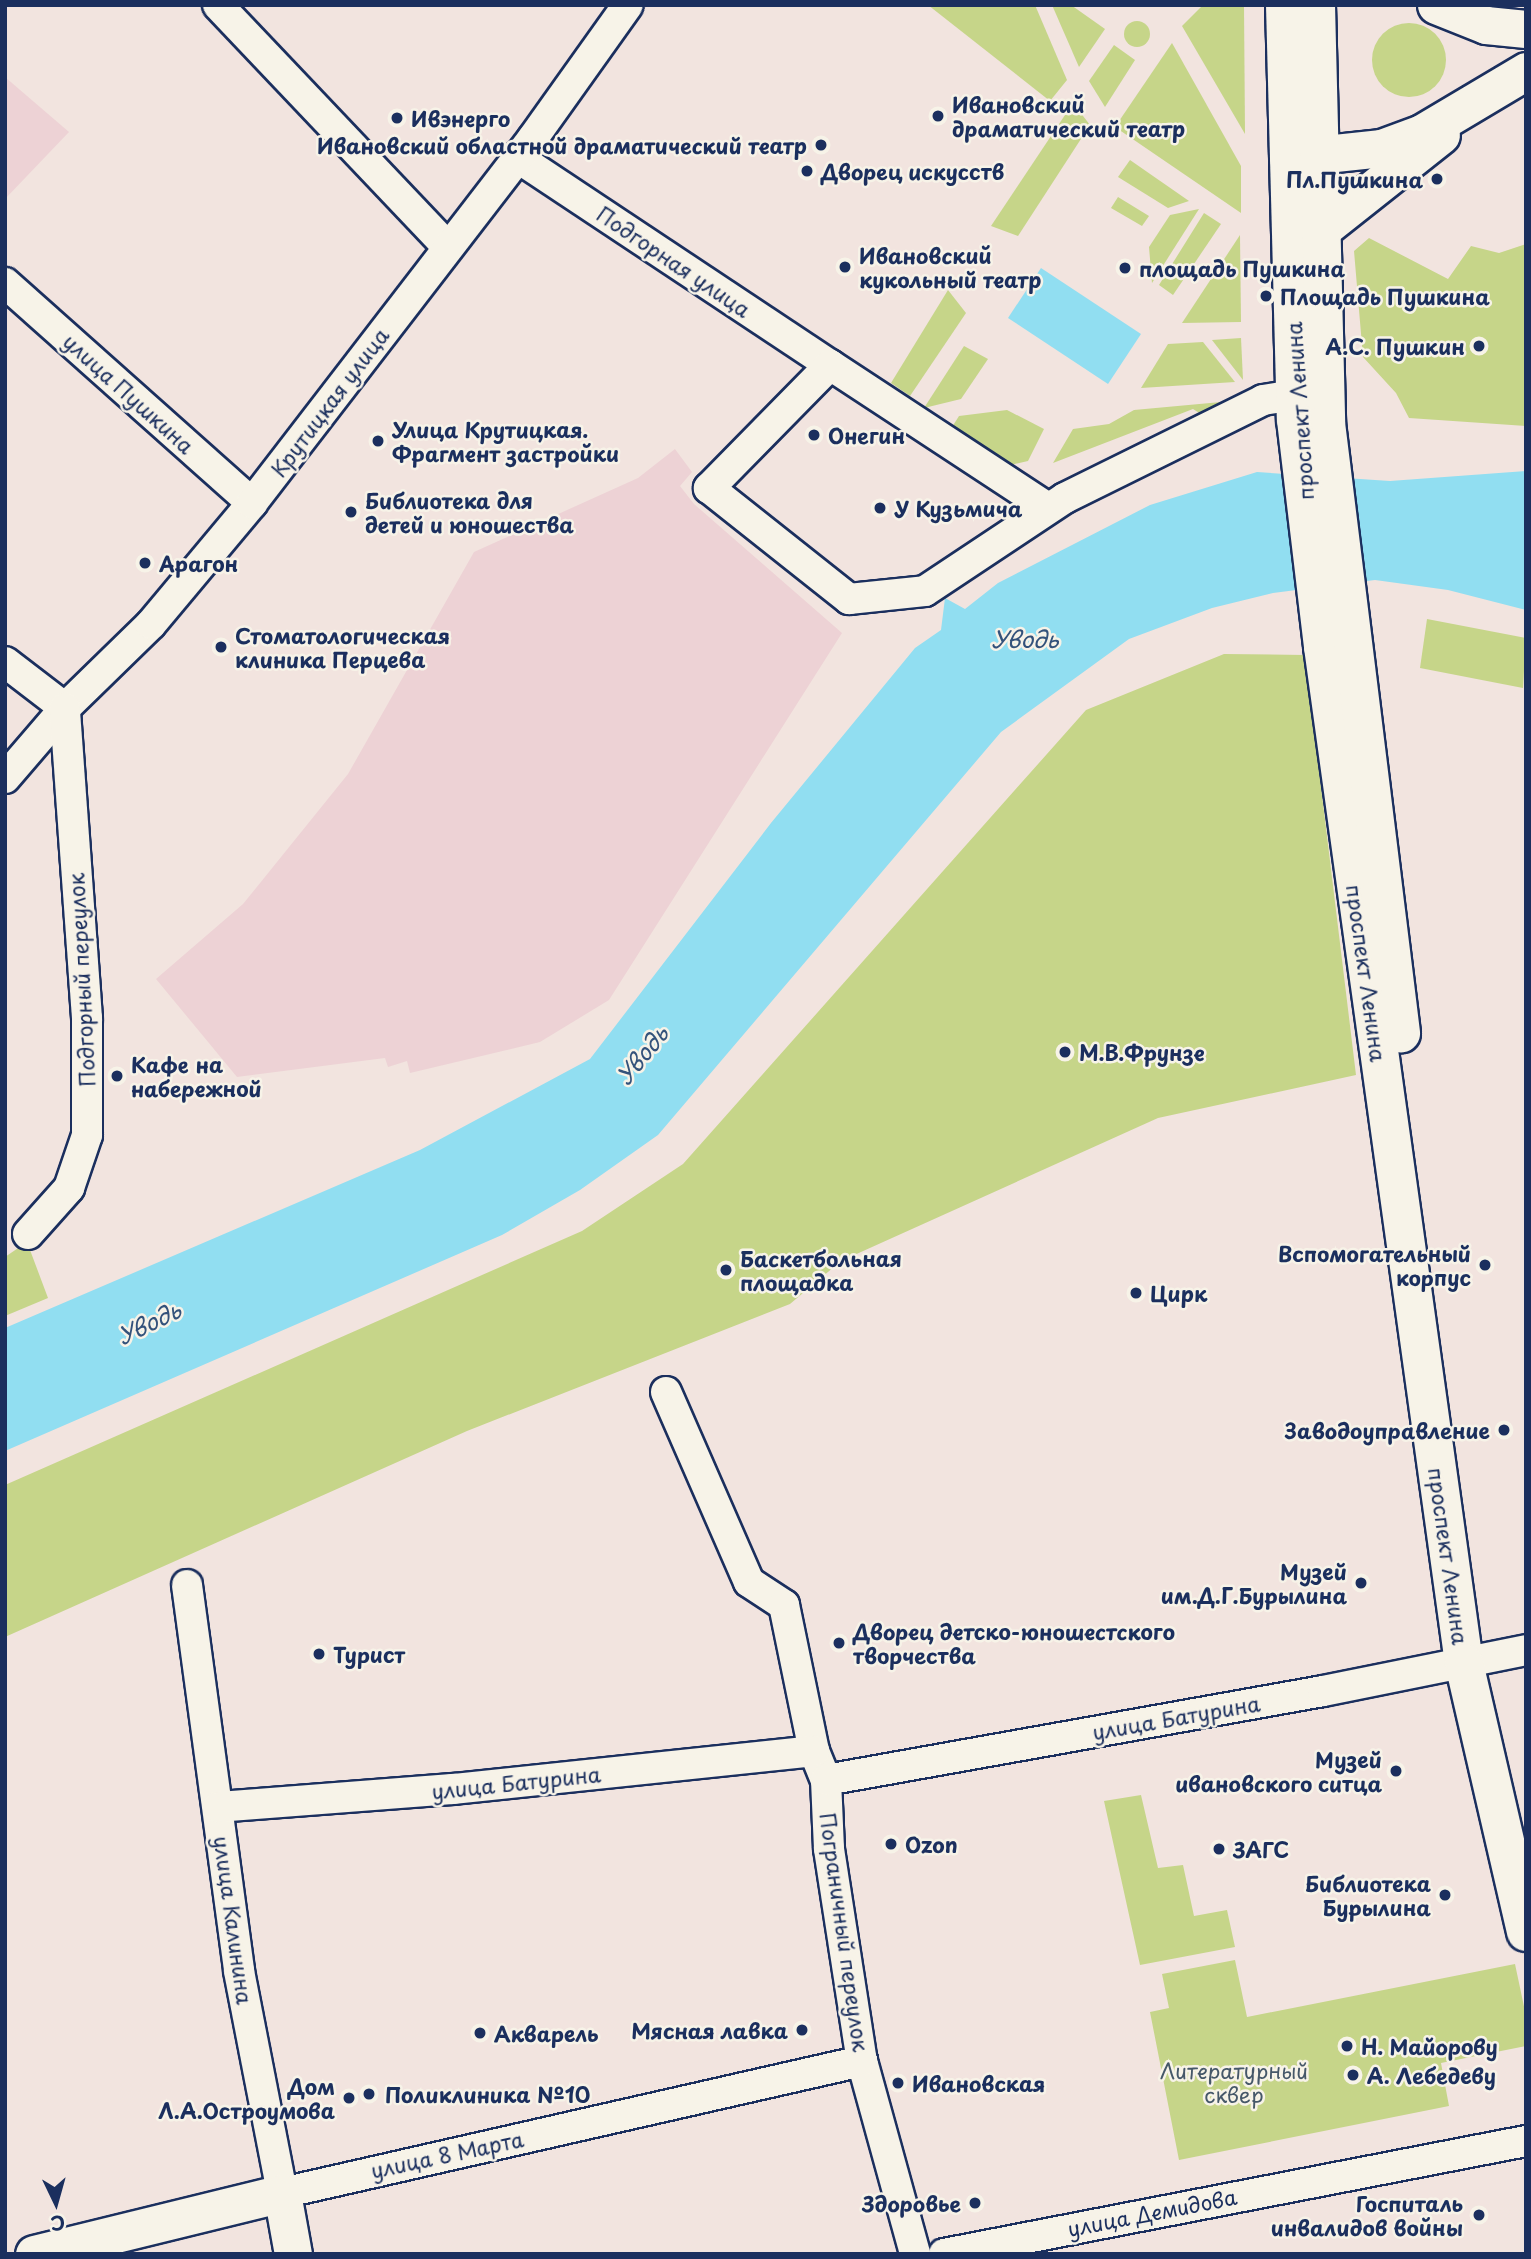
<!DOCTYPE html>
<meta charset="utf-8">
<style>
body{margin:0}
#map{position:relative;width:1531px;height:2259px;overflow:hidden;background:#f2e4df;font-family:"Playpen Sans",sans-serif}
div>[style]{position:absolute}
.built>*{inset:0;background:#edd2d5}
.green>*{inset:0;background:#c6d589}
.round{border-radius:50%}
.water>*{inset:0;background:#91def1}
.roads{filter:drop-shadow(2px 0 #1b2f5e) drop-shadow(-2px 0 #1b2f5e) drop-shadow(0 2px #1b2f5e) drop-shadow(0 -2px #1b2f5e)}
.minor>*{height:30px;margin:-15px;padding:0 15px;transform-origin:15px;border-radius:15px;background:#f7f3e8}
.major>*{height:37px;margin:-18.5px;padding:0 18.5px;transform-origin:18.5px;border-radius:18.5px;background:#f7f3e8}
.highway>*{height:38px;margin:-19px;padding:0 19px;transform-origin:19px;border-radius:19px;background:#f7f3e8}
.dots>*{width:19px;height:19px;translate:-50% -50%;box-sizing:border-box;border:4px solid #f7f3e8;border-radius:50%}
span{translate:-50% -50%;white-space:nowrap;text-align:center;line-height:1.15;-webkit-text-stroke:5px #f7f3e8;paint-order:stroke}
.poi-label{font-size:21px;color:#1b2f5e;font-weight:700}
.left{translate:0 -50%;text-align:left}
.right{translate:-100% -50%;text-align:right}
.street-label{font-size:21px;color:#1b2f5e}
.park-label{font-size:21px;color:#465869}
.water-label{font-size:23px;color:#33527b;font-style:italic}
.frame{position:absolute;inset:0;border:7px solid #1b2f5e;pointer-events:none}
.north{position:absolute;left:21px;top:2168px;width:70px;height:70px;-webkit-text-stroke:5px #f7f3e8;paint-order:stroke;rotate:175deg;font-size:19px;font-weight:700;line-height:28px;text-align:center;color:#1b2f5e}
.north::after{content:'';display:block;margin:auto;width:24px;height:32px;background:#1b2f5e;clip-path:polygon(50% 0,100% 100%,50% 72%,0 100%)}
</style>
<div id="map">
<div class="built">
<i style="clip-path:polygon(5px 77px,69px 132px,5px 199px)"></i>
<i style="clip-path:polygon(675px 449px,692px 472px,680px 486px,694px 504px,842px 633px,609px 1000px,540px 1042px,410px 1073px,407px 1061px,388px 1067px,385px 1058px,237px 1077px,156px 979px,243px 904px,348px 774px,474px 552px,638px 478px)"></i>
</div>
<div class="green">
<i style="clip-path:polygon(928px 5px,1035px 5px,1067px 80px,1050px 101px)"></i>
<i style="clip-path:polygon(1052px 5px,1071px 5px,1105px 29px,1079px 67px)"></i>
<i style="clip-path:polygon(1203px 5px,1244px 5px,1245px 134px,1182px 26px)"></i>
<i class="round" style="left:1124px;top:21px;width:26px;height:26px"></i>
<i class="round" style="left:1372px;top:23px;width:74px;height:74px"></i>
<i style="clip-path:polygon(1172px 43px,1241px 166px,1241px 213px,1115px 127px)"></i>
<i style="clip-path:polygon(1114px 45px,1135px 60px,1105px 107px,1089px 81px)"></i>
<i style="clip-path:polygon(1073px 103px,1090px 125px,1018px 236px,991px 226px)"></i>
<i style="clip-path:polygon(1130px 160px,1189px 201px,1168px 208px,1118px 177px)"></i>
<i style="clip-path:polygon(1118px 197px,1149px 216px,1142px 226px,1111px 208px)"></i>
<i style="clip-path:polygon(1199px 209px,1152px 283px,1149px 247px,1170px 215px)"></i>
<i style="clip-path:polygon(1204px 213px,1221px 224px,1173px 295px,1159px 285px)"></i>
<i style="clip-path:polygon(1240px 235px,1241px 322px,1182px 323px)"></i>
<i style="clip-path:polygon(1369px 238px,1448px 279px,1471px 246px,1499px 253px,1526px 244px,1526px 426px,1409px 418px,1396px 393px,1363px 357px,1354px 251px)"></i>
<i style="clip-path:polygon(948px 290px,966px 313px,910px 396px,891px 383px)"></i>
<i style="clip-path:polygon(1241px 338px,1243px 380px,1212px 340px)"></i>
<i style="clip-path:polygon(1203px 342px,1235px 382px,1141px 388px,1168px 344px)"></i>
<i style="clip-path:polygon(964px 346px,988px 359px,961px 399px,924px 408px)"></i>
<i style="clip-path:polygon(1232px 401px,1204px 416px,1193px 409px,1053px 463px,1073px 429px,1109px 424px,1134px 410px)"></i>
<i style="clip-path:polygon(1007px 410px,1044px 429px,1028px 461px,996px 468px,947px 435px,959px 416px)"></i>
<i style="clip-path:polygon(1427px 619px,1526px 638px,1523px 688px,1420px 668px)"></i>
<i style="clip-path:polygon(1224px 654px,1305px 655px,1356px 1075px,1158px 1118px,841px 1261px,790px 1304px,467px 1431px,5px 1637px,5px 1485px,582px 1231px,683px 1164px,1086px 710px)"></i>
<i style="clip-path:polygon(27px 1242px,48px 1298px,5px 1316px,5px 1257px)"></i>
<i style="clip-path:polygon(1141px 1795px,1158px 1868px,1183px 1865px,1194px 1916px,1227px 1910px,1235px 1947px,1140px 1965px,1104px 1801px)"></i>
<i style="clip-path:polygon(1235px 1960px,1247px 2017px,1515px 1964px,1526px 2016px,1526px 2046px,1441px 2063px,1449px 2106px,1179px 2160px,1150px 2012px,1169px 2008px,1162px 1974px)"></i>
</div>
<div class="water">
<i style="clip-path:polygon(1041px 268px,1141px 334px,1108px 384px,1008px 318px)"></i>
<i style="clip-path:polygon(1526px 471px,1526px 610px,1448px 590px,1375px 580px,1273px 593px,1212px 608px,1129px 639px,1001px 732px,658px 1135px,580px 1190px,502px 1235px,5px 1451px,5px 1328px,420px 1150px,590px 1059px,771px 823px,915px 648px,941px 630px,945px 598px,965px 609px,998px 583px,1150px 505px,1257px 472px,1390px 481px)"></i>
</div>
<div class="roads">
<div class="minor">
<i style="left:218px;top:5px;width:334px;rotate:46.5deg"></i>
<i style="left:517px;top:157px;width:376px;rotate:33.6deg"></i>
<i style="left:5px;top:283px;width:331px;rotate:41.7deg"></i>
<i style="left:1048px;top:508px;width:261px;rotate:-146.7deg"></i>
<i style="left:830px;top:365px;width:173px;rotate:134.5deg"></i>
<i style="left:709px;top:488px;width:179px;rotate:38.4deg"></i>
<i style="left:849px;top:599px;width:76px;rotate:-6deg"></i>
<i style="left:925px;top:591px;width:168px;rotate:-33.6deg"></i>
<i style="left:1065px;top:498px;width:221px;rotate:-26.3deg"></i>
<i style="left:1263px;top:400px;width:31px;rotate:-9deg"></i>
<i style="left:5px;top:662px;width:76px;rotate:37.5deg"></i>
<i style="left:5px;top:778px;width:92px;rotate:-49.4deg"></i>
<i style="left:65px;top:708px;width:120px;rotate:-44.3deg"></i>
<i style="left:151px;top:624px;width:158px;rotate:-50.1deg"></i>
<i style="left:252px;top:503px;width:461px;rotate:-52.4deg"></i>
<i style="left:533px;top:138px;width:163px;rotate:-54.5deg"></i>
<i style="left:28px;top:1234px;width:62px;rotate:-48.3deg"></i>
<i style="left:69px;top:1188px;width:56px;rotate:-71.2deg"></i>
<i style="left:87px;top:1135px;width:117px;rotate:-90deg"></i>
<i style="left:87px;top:1018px;width:311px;rotate:-94.1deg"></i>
<i style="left:666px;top:1392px;width:207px;rotate:66.4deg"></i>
<i style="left:749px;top:1582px;width:42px;rotate:33.3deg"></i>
<i style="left:784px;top:1605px;width:149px;rotate:78.4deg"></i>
<i style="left:814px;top:1751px;width:31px;rotate:68deg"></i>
<i style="left:826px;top:1780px;width:69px;rotate:87.5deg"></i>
<i style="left:829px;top:1849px;width:215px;rotate:81.2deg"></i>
<i style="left:862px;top:2061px;width:200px;rotate:74.6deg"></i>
<i style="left:187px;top:1585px;width:389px;rotate:82.3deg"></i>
<i style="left:239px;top:1971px;width:226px;rotate:79deg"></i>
<i style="left:282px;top:2193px;width:595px;rotate:-12.82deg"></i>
<i style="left:826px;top:1780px;width:505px;rotate:-10.15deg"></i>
<i style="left:1323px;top:1691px;width:207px;rotate:-11.4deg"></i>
<i style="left:218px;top:1807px;width:236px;rotate:-4.4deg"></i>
<i style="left:453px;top:1789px;width:363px;rotate:-6deg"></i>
<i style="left:944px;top:2254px;width:593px;rotate:-10.99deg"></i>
</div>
<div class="major">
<i style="left:1436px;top:5px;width:54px;rotate:21.8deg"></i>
<i style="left:1486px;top:25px;width:40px;rotate:5.7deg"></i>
<i style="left:1288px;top:158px;width:94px;rotate:-6.1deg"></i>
<i style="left:1381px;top:148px;width:44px;rotate:-20.1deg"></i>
<i style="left:1422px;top:133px;width:121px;rotate:-30.8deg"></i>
<i style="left:1321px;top:230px;width:153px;rotate:-38.4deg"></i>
<i style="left:34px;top:2254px;width:255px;rotate:-13.8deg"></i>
<i style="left:282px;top:2193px;width:62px;rotate:79.8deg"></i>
</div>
<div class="highway">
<i style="left:1285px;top:5px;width:415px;rotate:88.5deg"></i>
<i style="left:1296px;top:420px;width:229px;rotate:83.2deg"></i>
<i style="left:1323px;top:647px;width:1026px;rotate:82.1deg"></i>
<i style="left:1464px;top:1663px;width:276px;rotate:77deg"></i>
<i style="left:1316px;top:5px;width:418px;rotate:88.6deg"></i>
<i style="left:1326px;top:423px;width:615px;rotate:82.99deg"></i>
</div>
</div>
<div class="dots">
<i style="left:938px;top:116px;background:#1b2f5e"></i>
<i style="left:397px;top:118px;background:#1b2f5e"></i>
<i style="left:821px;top:145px;background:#1b2f5e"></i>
<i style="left:807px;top:171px;background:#1b2f5e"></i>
<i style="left:1437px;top:179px;background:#1b2f5e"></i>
<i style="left:845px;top:267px;background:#1b2f5e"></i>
<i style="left:1125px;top:268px;background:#1b2f5e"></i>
<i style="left:1266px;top:296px;background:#1b2f5e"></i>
<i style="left:1479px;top:346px;background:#1b2f5e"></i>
<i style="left:814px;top:435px;background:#1b2f5e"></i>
<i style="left:378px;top:441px;background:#1b2f5e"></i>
<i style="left:880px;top:508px;background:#1b2f5e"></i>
<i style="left:351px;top:512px;background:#1b2f5e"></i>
<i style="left:145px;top:563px;background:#1b2f5e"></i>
<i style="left:221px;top:647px;background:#1b2f5e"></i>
<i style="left:1065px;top:1052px;background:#1b2f5e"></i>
<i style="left:117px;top:1076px;background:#1b2f5e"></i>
<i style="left:1485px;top:1265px;background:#1b2f5e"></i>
<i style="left:726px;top:1270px;background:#1b2f5e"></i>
<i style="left:1136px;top:1293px;background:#1b2f5e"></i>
<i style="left:1504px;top:1430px;background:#1b2f5e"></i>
<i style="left:1361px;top:1583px;background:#1b2f5e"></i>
<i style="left:839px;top:1643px;background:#1b2f5e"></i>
<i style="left:319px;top:1654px;background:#1b2f5e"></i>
<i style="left:1396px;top:1771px;background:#1b2f5e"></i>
<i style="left:891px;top:1844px;background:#1b2f5e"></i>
<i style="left:1219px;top:1849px;background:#1b2f5e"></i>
<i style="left:1445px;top:1895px;background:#1b2f5e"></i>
<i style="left:802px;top:2030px;background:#1b2f5e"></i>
<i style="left:480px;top:2033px;background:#1b2f5e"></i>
<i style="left:1347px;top:2046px;background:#1b2f5e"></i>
<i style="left:1353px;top:2075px;background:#1b2f5e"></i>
<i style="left:898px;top:2083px;background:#1b2f5e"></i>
<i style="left:369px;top:2094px;background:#1b2f5e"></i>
<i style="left:349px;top:2098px;background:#1b2f5e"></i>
<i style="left:975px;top:2203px;background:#1b2f5e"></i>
<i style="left:1479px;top:2215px;background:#1b2f5e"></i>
</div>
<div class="poi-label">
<span class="left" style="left:952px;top:116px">Ивановский<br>драматический театр</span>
<span class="left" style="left:411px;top:118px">Ивэнерго</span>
<span class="right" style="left:807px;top:145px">Ивановский областной драматический театр</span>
<span class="left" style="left:821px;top:171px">Дворец искусств</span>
<span class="right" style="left:1423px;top:179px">Пл.Пушкина</span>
<span class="left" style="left:859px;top:267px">Ивановский<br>кукольный театр</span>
<span class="left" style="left:1139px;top:268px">площадь Пушкина</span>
<span class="left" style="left:1280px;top:296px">Площадь Пушкина</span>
<span class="right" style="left:1465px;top:346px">А.C. Пушкин</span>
<span class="left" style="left:392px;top:441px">Улица Крутицкая.<br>Фрагмент застройки</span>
<span class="left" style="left:828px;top:435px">Онегин</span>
<span class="left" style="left:365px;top:512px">Библиотека для<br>детей и юношества</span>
<span class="left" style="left:894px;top:508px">У Кузьмича</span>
<span class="left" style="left:159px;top:563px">Арагон</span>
<span class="left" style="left:235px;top:647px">Стоматологическая<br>клиника Перцева</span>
<span class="left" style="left:1079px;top:1052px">М.В.Фрунзе</span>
<span class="left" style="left:131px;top:1076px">Кафе на<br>набережной</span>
<span class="right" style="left:1471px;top:1265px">Вспомогательный<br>корпус</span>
<span class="left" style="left:740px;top:1270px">Баскетбольная<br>площадка</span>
<span class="left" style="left:1150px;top:1293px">Цирк</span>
<span class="right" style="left:1490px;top:1430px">Заводоуправление</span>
<span class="right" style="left:1347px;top:1583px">Музей<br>им.Д.Г.Бурылина</span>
<span class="left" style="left:853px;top:1643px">Дворец детско-юношестского<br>творчества</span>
<span class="left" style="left:333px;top:1654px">Турист</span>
<span class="right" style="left:1382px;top:1771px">Музей<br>ивановского ситца</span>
<span class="left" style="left:905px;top:1844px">Ozon</span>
<span class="left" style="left:1233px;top:1849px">ЗАГС</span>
<span class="right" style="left:1431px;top:1895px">Библиотека<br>Бурылина</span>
<span class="right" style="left:788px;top:2030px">Мясная лавка</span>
<span class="left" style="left:494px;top:2033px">Акварель</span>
<span class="left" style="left:1361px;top:2046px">Н. Майорову</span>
<span class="left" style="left:1367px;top:2075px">А. Лебедеву</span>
<span class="left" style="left:912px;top:2083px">Ивановская</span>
<span class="right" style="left:335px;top:2098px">Дом<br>Л.А.Остроумова</span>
<span class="left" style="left:385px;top:2094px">Поликлиника №10</span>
<span class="right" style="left:961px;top:2203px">Здоровье</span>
<span class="right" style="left:1463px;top:2215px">Госпиталь<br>инвалидов войны</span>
</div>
<div class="street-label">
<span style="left:674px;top:261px;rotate:34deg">Подгорная улица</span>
<span style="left:129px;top:393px;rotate:42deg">улица Пушкина</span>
<span style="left:329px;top:402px;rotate:-53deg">Крутицкая улица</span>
<span style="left:1299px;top:411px;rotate:-94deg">проспект Ленина</span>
<span style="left:1367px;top:973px;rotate:82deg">проспект Ленина</span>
<span style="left:81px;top:980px;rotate:-93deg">Подгорный переулок</span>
<span style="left:1449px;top:1556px;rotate:82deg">проспект Ленина</span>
<span style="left:1176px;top:1717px;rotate:-10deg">улица Батурина</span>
<span style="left:516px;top:1782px;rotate:-6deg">улица Батурина</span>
<span style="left:234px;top:1920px;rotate:82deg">улица Калинина</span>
<span style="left:845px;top:1932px;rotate:82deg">Пограничный переулок</span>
<span style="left:447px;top:2154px;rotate:-12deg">улица 8 Марта</span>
<span style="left:1152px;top:2212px;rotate:-11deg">улица Демидова</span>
</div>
<div class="park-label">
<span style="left:1234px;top:2082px">Литературный<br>сквер</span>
</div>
<div class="water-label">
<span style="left:1025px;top:639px">Уводь</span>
<span style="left:642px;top:1055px;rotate:-51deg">Уводь</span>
<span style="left:149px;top:1323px;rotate:-26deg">Уводь</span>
</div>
<div class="frame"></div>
<div class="north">С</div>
</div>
